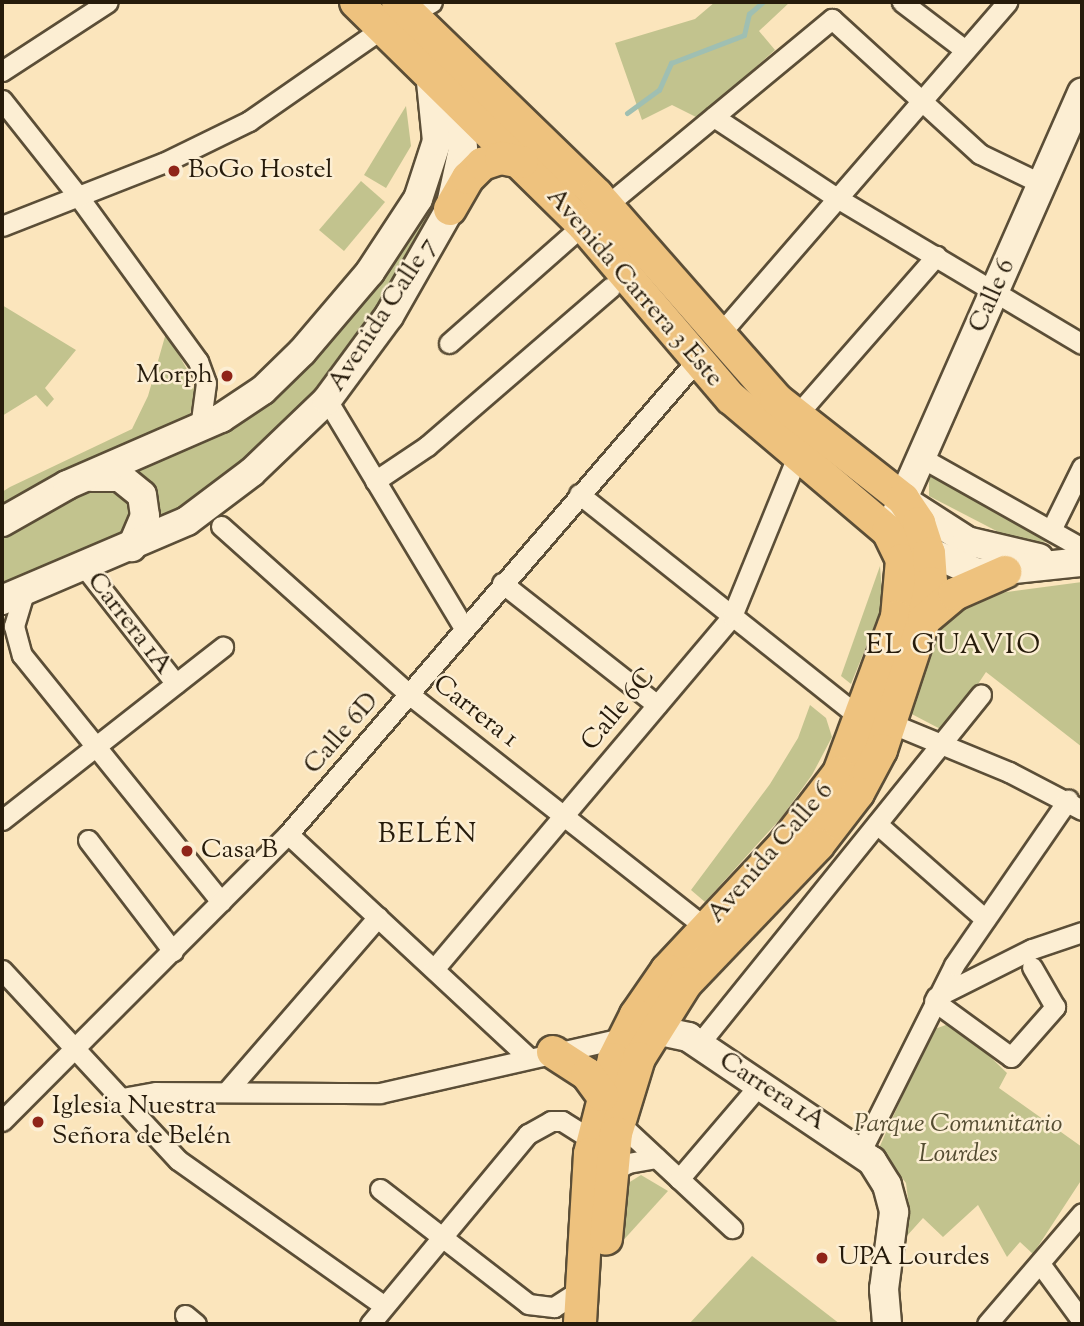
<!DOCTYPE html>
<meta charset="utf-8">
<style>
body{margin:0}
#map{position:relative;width:1084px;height:1326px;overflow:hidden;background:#fbe5bc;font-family:"Sorts Mill Goudy",serif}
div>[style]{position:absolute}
.green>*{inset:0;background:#c2c38e}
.stream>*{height:5px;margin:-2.5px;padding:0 2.5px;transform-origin:2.5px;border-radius:2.5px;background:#9fbfb2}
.roads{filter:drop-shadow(2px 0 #5b4e37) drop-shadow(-2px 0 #5b4e37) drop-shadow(0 2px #5b4e37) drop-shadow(0 -2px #5b4e37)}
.street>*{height:19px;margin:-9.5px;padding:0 9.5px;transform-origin:9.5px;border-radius:9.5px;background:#fceed3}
.secondary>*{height:28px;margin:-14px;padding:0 14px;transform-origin:14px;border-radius:14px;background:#fceed3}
.primary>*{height:32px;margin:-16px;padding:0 16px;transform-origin:16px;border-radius:16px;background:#eec27e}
.dots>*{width:19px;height:19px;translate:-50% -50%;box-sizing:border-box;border:4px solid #fceed3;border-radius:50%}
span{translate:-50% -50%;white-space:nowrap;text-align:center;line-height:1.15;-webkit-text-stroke:5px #fceed3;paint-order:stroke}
.poi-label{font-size:26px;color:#261b0b}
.left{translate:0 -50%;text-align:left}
.right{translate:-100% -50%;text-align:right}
.street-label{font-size:26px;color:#261b0b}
.park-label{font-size:26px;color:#554d32;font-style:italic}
.neighbourhood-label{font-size:28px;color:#261b0b;letter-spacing:2px}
.frame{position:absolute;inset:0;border:4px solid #261b0b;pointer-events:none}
</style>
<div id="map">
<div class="green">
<i style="clip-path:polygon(715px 2px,790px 2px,759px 31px,775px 50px,698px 118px,672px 105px,642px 120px,615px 43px,695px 19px)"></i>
<i style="clip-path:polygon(406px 106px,411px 146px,386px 188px,364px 175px)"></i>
<i style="clip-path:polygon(442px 128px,453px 166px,425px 242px,313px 402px,187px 510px,2px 592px,2px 537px,12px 528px,42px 506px,199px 437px,363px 292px)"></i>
<i style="clip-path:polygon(361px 181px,385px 202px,344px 251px,319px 230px)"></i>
<i style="clip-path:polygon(2px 305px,76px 350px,45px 388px,54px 399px,47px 407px,36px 395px,2px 416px)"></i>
<i style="clip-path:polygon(166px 333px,188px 371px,196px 395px,186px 425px,2px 511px,2px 492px,10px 487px,132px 429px,148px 396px)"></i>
<i style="clip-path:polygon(929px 474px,1055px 543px,1012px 539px,929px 496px)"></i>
<i style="clip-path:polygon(880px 566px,883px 605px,851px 684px,841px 676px)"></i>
<i style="clip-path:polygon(1082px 582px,1082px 747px,986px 672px,946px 732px,906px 711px,940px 631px,958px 611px,992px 594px)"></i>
<i style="clip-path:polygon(810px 705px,826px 718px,832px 737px,812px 775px,781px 818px,705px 902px,691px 890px,770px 784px,798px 738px)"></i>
<i style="clip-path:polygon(954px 1022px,1007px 1073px,999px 1088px,1082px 1147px,1082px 1179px,1033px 1254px,1020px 1242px,1007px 1257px,978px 1205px,943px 1237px,923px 1218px,905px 1238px,910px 1215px,906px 1183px,879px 1148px,932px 1030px)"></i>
<i style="clip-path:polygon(641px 1175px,668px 1191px,619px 1245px,625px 1185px)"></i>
<i style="clip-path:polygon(752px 1256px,840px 1324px,689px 1324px)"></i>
</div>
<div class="stream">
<i style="left:627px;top:113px;width:39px;rotate:-36deg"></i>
<i style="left:659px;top:90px;width:30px;rotate:-66deg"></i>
<i style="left:671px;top:63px;width:78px;rotate:-21deg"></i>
<i style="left:744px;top:35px;width:22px;rotate:-77deg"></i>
<i style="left:749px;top:14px;width:18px;rotate:-41deg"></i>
</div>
<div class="roads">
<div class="street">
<i style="left:902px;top:2px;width:79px;rotate:37.3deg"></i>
<i style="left:2px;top:71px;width:126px;rotate:-33.1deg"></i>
<i style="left:2px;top:100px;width:122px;rotate:51.6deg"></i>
<i style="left:78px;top:196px;width:204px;rotate:54deg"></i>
<i style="left:198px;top:361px;width:23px;rotate:70deg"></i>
<i style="left:206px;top:383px;width:45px;rotate:97.6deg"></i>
<i style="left:714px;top:117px;width:147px;rotate:33.4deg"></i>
<i style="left:837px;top:198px;width:285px;rotate:30.8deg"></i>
<i style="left:607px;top:205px;width:292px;rotate:-39.6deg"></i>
<i style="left:832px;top:19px;width:200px;rotate:42.4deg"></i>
<i style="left:980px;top:154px;width:69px;rotate:25.8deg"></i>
<i style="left:2px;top:226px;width:173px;rotate:-21.4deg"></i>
<i style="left:163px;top:163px;width:96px;rotate:-26deg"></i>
<i style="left:249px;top:121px;width:152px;rotate:-34.8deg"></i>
<i style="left:374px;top:34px;width:66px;rotate:-28.9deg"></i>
<i style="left:718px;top:336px;width:442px;rotate:-49.1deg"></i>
<i style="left:449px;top:343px;width:179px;rotate:-41.4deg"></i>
<i style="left:327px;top:400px;width:266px;rotate:59deg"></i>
<i style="left:796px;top:416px;width:213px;rotate:-48.8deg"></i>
<i style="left:922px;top:458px;width:184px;rotate:29.4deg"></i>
<i style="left:375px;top:481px;width:63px;rotate:-33.9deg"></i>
<i style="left:427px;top:446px;width:243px;rotate:-40.8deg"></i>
<i style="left:579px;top:494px;width:362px;rotate:38.5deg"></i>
<i style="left:221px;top:526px;width:254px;rotate:41.8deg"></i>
<i style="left:410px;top:695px;width:377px;rotate:38.2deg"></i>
<i style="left:1051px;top:530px;width:70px;rotate:-63.8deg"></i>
<i style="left:82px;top:564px;width:152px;rotate:51.9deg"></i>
<i style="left:502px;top:583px;width:197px;rotate:38.2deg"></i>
<i style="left:26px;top:586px;width:42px;rotate:106.7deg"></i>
<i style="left:14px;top:626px;width:30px;rotate:75deg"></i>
<i style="left:22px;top:655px;width:317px;rotate:51.1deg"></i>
<i style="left:890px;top:723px;width:129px;rotate:22.4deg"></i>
<i style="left:1009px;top:772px;width:82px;rotate:27.5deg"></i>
<i style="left:2px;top:820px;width:281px;rotate:-38.1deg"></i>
<i style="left:877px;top:824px;width:144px;rotate:41.3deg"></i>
<i style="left:288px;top:834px;width:329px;rotate:42.9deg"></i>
<i style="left:88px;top:840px;width:140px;rotate:52.6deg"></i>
<i style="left:434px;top:969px;width:462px;rotate:-49.8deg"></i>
<i style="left:732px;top:616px;width:172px;rotate:-67.8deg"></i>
<i style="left:2px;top:970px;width:259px;rotate:47.2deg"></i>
<i style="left:178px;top:1160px;width:252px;rotate:35.3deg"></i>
<i style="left:936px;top:997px;width:107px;rotate:-26.6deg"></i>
<i style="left:1032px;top:949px;width:53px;rotate:-18.8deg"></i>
<i style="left:934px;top:1001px;width:95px;rotate:36deg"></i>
<i style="left:1011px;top:1057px;width:67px;rotate:-48.7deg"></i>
<i style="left:1055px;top:1007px;width:46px;rotate:-119.9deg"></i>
<i style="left:699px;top:1044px;width:449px;rotate:-51.1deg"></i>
<i style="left:228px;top:1090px;width:229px;rotate:-49.1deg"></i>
<i style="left:122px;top:1098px;width:35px;rotate:-10deg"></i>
<i style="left:156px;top:1092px;width:224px;rotate:0.3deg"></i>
<i style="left:380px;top:1093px;width:249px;rotate:-12.8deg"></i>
<i style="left:2px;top:1121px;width:405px;rotate:-45.1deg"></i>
<i style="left:288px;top:834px;width:626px;rotate:-49.21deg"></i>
<i style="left:618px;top:1122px;width:156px;rotate:42.9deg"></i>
<i style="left:861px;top:1151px;width:208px;rotate:-63.4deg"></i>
<i style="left:954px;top:965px;width:201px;rotate:-55.4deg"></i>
<i style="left:611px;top:1172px;width:19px;rotate:-28deg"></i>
<i style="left:628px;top:1163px;width:29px;rotate:-10deg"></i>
<i style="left:679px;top:1179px;width:125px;rotate:-49.5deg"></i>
<i style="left:380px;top:1189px;width:187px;rotate:37.8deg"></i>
<i style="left:528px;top:1304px;width:26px;rotate:7deg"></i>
<i style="left:554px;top:1307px;width:35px;rotate:-33deg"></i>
<i style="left:1041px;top:1265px;width:69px;rotate:53.8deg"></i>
<i style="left:185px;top:1315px;width:14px;rotate:39deg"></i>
<i style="left:370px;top:1324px;width:247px;rotate:-50.3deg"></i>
<i style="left:528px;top:1134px;width:26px;rotate:-29deg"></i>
<i style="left:551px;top:1121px;width:11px"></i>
<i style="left:562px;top:1121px;width:36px;rotate:32deg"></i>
<i style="left:987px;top:1324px;width:146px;rotate:-49.4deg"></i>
</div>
<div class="secondary">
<i style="left:92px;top:477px;width:28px"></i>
<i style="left:120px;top:477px;width:28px;rotate:39deg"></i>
<i style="left:142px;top:495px;width:21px;rotate:82deg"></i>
<i style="left:145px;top:516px;width:34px;rotate:113deg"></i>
<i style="left:905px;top:501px;width:74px;rotate:32.8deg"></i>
<i style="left:967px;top:541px;width:74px;rotate:13.3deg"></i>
<i style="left:894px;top:519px;width:466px;rotate:-66.2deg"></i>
<i style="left:2px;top:522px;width:75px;rotate:-29.6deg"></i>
<i style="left:67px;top:485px;width:168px;rotate:-23.5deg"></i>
<i style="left:221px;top:418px;width:50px;rotate:-33.7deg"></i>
<i style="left:263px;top:390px;width:54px;rotate:-44.3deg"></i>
<i style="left:302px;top:352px;width:105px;rotate:-49.6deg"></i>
<i style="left:370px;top:272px;width:87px;rotate:-56.7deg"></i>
<i style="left:418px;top:199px;width:61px;rotate:-71.9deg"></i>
<i style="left:437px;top:141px;width:69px;rotate:-95.8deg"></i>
<i style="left:912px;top:544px;width:71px;rotate:24deg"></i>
<i style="left:977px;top:573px;width:106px;rotate:-6deg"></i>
<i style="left:2px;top:600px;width:201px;rotate:-23.1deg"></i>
<i style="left:187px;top:521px;width:81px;rotate:-37deg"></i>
<i style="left:252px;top:472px;width:104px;rotate:-43.8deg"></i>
<i style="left:327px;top:400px;width:104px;rotate:-53.6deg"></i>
<i style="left:389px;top:316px;width:123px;rotate:-60.3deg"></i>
<i style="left:450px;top:209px;width:61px;rotate:-77.8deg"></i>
<i style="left:463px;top:149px;width:58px;rotate:-93deg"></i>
<i style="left:635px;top:1036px;width:30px;rotate:-8deg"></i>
<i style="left:665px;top:1032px;width:24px;rotate:12deg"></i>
<i style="left:688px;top:1037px;width:222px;rotate:34deg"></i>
<i style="left:872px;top:1161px;width:28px;rotate:58deg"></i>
<i style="left:887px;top:1185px;width:28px;rotate:75deg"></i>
<i style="left:894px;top:1212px;width:78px;rotate:97.4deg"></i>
<i style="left:884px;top:1289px;width:35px;rotate:85deg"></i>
</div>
<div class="primary">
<i style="left:356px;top:2px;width:318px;rotate:44.5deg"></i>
<i style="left:583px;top:225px;width:228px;rotate:49.5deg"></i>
<i style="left:731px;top:398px;width:206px;rotate:40.3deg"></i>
<i style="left:888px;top:531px;width:32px;rotate:64deg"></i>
<i style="left:902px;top:560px;width:57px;rotate:95deg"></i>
<i style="left:897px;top:617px;width:166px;rotate:110.4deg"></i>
<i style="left:839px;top:773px;width:92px;rotate:127.5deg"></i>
<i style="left:783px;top:846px;width:170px;rotate:133.1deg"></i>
<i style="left:667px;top:970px;width:55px;rotate:124.6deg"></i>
<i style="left:636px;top:1015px;width:49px;rotate:116.6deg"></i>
<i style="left:614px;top:1059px;width:98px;rotate:104.2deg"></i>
<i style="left:590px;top:1154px;width:170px;rotate:93.4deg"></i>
<i style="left:398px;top:2px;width:277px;rotate:44.1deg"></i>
<i style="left:597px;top:195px;width:271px;rotate:48.7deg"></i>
<i style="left:776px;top:399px;width:162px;rotate:38.2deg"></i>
<i style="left:903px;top:499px;width:29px;rotate:56deg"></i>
<i style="left:919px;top:523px;width:32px;rotate:72deg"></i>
<i style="left:929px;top:553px;width:30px;rotate:86deg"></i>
<i style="left:931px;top:583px;width:38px;rotate:101deg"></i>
<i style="left:924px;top:620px;width:137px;rotate:108.3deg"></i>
<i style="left:881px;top:750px;width:49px;rotate:118.1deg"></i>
<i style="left:858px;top:793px;width:66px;rotate:127.6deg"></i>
<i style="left:818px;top:845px;width:191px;rotate:133.7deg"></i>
<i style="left:686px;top:983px;width:89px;rotate:122.1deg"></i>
<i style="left:639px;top:1058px;width:78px;rotate:107deg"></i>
<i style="left:616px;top:1133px;width:106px;rotate:95.4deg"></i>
<i style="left:450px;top:209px;width:36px;rotate:-60deg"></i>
<i style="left:468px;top:178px;width:20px;rotate:-45deg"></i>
<i style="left:482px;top:164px;width:20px;rotate:-18deg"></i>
<i style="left:501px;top:158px;width:21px;rotate:11deg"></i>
<i style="left:924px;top:620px;width:40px;rotate:-40deg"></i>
<i style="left:955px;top:594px;width:55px;rotate:-23.7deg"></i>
<i style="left:553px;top:1052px;width:40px;rotate:32.9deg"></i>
<i style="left:587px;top:1074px;width:26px;rotate:54deg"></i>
</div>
</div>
<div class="dots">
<i style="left:174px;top:171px;background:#8f2418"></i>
<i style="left:227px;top:376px;background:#8f2418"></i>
<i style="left:187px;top:851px;background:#8f2418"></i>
<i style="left:38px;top:1122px;background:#8f2418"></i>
<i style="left:822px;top:1258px;background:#8f2418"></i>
</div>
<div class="poi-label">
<span class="left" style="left:188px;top:171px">BoGo Hostel</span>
<span class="right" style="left:213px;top:376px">Morph</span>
<span class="left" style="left:201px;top:851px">Casa B</span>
<span class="left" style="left:52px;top:1122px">Iglesia Nuestra<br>Señora de Belén</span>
<span class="left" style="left:838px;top:1258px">UPA Lourdes</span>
</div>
<div class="street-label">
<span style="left:634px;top:288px;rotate:49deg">Avenida Carrera 3 Este</span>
<span style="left:993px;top:296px;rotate:-66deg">Calle 6</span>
<span style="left:383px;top:315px;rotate:-57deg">Avenida Calle 7</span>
<span style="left:129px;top:624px;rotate:52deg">Carrera 1A</span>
<span style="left:619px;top:710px;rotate:-50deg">Calle 6C</span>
<span style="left:475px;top:712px;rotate:38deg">Carrera 1</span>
<span style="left:342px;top:734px;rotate:-49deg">Calle 6D</span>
<span style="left:771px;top:853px;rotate:-49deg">Avenida Calle 6</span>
<span style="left:772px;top:1092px;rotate:33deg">Carrera 1A</span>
</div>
<div class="park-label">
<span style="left:958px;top:1140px">Parque Comunitario<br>Lourdes</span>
</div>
<div class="neighbourhood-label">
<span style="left:954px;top:646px">EL GUAVIO</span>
<span style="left:428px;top:835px">BELÉN</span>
</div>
<div class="frame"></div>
</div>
